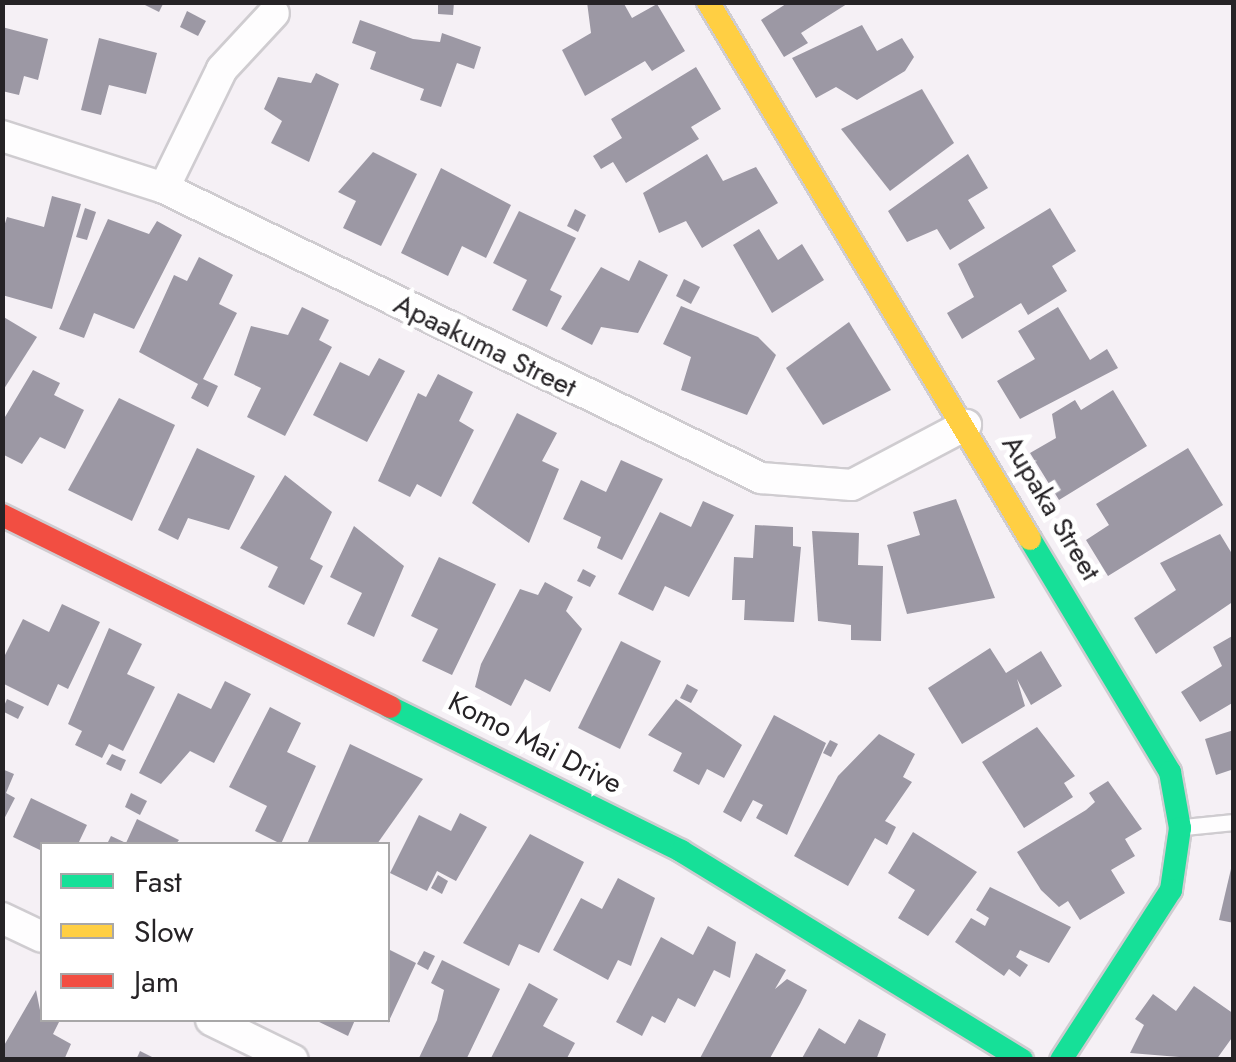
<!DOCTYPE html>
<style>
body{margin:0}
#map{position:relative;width:1236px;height:1062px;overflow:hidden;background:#f5f0f5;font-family:Jost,sans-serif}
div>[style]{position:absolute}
.building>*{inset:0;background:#9c98a4}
.roads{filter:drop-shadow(2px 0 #cfccd0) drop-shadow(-2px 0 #cfccd0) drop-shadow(0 2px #cfccd0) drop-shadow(0 -2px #cfccd0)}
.lane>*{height:15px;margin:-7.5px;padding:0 7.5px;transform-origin:7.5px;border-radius:7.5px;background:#fefdfe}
.street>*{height:30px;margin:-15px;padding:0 15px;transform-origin:15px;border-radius:15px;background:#fefdfe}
.fast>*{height:22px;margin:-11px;padding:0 11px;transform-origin:11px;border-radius:11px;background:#16e098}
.slow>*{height:22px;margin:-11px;padding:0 11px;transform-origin:11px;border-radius:11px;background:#ffcf43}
.jam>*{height:22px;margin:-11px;padding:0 11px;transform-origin:11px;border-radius:11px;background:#f24e42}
span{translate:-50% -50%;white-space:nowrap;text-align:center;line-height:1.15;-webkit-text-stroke:10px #fff;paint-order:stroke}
.street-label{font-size:28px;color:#262326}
.frame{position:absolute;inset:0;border:5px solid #262326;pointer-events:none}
.legend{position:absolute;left:40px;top:842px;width:350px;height:180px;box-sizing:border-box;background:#fff;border:2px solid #a8a7a8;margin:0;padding:12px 18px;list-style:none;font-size:30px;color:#262326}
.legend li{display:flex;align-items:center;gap:20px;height:50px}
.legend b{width:50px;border:2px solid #a8a7a8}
</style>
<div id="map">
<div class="building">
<i style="clip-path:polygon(139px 2px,164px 2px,159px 12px)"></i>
<i style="clip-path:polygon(438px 2px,454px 2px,453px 15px,438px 14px)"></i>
<i style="clip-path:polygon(587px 2px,623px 2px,632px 18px,657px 4px,685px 51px,652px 71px,645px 61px,585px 96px,562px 50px,591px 33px)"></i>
<i style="clip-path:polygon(789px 2px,850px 2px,801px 33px,808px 43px,784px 57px,761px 20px)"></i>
<i style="clip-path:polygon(187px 11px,206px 21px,198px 36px,180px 27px)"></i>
<i style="clip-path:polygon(360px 20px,413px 39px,440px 42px,442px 33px,481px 47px,474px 69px,457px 63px,441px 107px,420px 100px,424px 89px,370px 69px,376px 52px,352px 43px)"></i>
<i style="clip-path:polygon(862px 25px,877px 51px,902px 38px,914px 57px,905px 71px,857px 100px,836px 87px,816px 98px,792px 58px)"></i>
<i style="clip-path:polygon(2px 27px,48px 39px,38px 80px,24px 76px,19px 95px,2px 91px)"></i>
<i style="clip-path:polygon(99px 38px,157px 53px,146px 94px,109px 85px,101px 115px,81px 110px)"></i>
<i style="clip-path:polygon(696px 67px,721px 109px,691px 127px,699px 139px,626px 183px,613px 162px,601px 169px,593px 156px,622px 138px,611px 119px)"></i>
<i style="clip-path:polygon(316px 73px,339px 84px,309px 162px,271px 143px,282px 121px,264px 109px,278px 77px,311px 83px)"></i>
<i style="clip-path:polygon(922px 89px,954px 143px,890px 191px,841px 129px)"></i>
<i style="clip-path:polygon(373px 152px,417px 174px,381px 246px,343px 228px,356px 201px,338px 192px)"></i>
<i style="clip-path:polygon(707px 154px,723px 181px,756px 167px,778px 203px,702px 248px,686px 221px,659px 233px,643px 193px)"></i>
<i style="clip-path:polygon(968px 154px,988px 188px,968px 200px,985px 228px,950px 250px,937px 229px,907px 242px,888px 211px)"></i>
<i style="clip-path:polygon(441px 168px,511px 205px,486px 258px,462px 246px,448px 276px,401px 253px)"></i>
<i style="clip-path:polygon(52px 196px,81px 204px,52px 309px,2px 295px,2px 233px,7px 217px,44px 227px)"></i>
<i style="clip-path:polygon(85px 208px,96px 212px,87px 240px,76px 237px)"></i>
<i style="clip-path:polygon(1050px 208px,1076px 251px,1052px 266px,1067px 291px,1028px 315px,1021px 303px,962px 339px,947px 313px,974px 297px,958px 264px)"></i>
<i style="clip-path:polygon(575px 209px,586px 215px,578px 232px,567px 226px)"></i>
<i style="clip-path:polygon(519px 211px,576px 238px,550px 290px,562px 296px,547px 327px,512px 310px,527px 280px,493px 263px)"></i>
<i style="clip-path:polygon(108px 219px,149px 234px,157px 221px,182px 235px,134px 329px,94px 313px,84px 338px,59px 329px)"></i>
<i style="clip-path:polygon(759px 229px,778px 260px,802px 244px,824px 280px,772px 313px,733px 245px)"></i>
<i style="clip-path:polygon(199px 257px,233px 275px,219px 304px,237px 313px,203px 379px,218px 386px,208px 407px,191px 398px,198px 384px,139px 352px,174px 275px,187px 281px)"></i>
<i style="clip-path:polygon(639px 260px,668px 275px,638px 333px,601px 327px,592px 345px,561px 329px,601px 267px,629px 281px)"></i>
<i style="clip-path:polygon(684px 279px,700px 287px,691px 304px,676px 296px)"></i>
<i style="clip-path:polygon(681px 306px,758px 337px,776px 355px,747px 415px,681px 390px,691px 357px,663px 344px)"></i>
<i style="clip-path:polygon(302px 307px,329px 320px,319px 340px,332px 347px,285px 436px,247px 417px,261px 388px,234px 375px,251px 326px,288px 335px)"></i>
<i style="clip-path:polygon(1058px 307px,1090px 360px,1107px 349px,1118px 368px,1020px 419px,997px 381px,1035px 359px,1018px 331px)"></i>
<i style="clip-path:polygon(2px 316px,37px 337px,2px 392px)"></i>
<i style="clip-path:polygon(849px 322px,891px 390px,823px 425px,786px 368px)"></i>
<i style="clip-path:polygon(379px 358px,405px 371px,367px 442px,313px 415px,340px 362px,369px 376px)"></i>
<i style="clip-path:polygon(33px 370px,60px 383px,54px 395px,84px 410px,65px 449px,40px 437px,22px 464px,2px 454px,2px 422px)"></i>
<i style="clip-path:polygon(438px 374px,473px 392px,459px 421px,474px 430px,441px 497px,417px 484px,410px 497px,378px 481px,418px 393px,426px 397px)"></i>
<i style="clip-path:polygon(1113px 390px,1147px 446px,1059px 500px,1030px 453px,1056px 438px,1052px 414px,1075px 400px,1081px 410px)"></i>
<i style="clip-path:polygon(119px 398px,175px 425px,132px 521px,68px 490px)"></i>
<i style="clip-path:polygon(517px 413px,557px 433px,542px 461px,559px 469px,529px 543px,472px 503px)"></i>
<i style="clip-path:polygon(197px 448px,255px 476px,229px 530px,188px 518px,178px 540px,158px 530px)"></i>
<i style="clip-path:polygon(1188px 448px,1223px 505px,1108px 576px,1086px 540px,1109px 525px,1096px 504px)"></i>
<i style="clip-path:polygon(621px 460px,663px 479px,622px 560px,597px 548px,601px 537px,563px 519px,581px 480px,606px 492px)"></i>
<i style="clip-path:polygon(285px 475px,332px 512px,310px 559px,323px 566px,304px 605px,268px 587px,278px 567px,240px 548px)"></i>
<i style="clip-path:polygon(956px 499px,995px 598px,907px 614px,887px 545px,920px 535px,913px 512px)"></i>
<i style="clip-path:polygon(703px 501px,734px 515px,689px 597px,665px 586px,653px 611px,618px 594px,660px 512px,691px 527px)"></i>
<i style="clip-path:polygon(755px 525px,793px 527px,793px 546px,801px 547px,794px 622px,744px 620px,745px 600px,732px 600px,734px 557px,753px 558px)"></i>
<i style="clip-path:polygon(354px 526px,404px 566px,374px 637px,347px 624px,362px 593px,330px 577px)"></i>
<i style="clip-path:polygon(812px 531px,859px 533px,858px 565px,883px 566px,881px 641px,851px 640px,851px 625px,818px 621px)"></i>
<i style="clip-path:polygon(1220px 534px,1234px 557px,1234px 601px,1156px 654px,1134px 618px,1176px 590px,1160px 563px)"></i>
<i style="clip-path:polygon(439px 557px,496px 584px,452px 675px,422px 661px,438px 629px,411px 616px)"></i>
<i style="clip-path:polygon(583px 569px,596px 576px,590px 587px,577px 581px)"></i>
<i style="clip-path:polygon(545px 582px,573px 597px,566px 611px,582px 629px,550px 692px,525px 679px,511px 706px,475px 687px,481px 664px,520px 589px,538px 595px)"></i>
<i style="clip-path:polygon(62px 604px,100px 622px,68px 689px,58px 684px,48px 706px,2px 683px,2px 661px,23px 619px,49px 632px)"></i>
<i style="clip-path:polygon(109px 628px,142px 644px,127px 674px,155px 687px,123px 751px,109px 744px,102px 758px,75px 745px,82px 731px,68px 724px)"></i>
<i style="clip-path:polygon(1234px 635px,1234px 702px,1200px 722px,1181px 692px,1222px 666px,1213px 647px)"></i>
<i style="clip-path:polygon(621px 641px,661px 661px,620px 749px,578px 728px)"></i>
<i style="clip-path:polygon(990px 648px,1006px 673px,1041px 651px,1062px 686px,1031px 705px,1017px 679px,1025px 706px,962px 744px,928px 688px)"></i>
<i style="clip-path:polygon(225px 681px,251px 694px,214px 763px,190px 751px,161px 784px,139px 773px,178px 693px,211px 709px)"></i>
<i style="clip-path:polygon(687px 684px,698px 690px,691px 703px,680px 698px)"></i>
<i style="clip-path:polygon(7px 699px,24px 707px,18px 719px,2px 711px)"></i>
<i style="clip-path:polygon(676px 699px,742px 745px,724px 778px,707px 769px,699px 785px,673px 771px,682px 753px,648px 735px)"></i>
<i style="clip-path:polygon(270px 707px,301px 723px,287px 752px,316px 766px,281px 844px,255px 831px,267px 806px,229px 787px)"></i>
<i style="clip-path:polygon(774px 715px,826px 743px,787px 835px,756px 818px,763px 805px,753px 800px,741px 822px,723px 812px)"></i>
<i style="clip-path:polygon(1037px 727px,1075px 776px,1064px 783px,1073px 797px,1024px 828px,982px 762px)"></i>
<i style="clip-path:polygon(1234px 730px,1234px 769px,1216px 775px,1205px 739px)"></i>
<i style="clip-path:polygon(879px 734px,915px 754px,903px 777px,912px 782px,885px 821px,896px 827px,887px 845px,875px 838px,848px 886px,794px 856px,838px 776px)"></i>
<i style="clip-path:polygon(830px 740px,838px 744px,831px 757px,823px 753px)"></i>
<i style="clip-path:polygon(350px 744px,423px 779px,377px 844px,307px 844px)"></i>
<i style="clip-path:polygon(112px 754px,126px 760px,121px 771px,106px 764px)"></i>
<i style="clip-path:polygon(2px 769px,14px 774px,6px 793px,15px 798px,2px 823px)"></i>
<i style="clip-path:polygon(1108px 781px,1142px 829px,1125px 839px,1135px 856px,1111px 870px,1125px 893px,1080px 920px,1068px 901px,1059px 907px,1041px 890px,1017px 852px,1086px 810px,1095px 802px,1089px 793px)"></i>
<i style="clip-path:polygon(131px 793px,147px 801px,140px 815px,125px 807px)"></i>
<i style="clip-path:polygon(31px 798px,87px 825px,78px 844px,42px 851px,13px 837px)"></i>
<i style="clip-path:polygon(460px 813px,487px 827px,456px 881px,437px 871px,427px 891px,390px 873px,419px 815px,451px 831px)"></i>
<i style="clip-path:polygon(137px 819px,179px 840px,176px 844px,107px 844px,111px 836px,126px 843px)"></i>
<i style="clip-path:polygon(913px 832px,977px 872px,928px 936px,898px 918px,915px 890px,888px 873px)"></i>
<i style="clip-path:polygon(530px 834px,584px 862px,539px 953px,519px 944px,509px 966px,463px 943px)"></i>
<i style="clip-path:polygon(1234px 856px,1234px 923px,1219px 920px)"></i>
<i style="clip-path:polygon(438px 875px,448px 881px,442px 894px,431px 888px)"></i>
<i style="clip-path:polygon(618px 878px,655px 898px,631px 966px,618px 960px,608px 980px,553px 950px,581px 898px,602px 909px)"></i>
<i style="clip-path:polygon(990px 887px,1071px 927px,1049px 963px,1020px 950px,1016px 957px,1028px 965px,1020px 977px,1009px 969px,1004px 976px,955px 942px,971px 918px,985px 926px,989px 918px,976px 910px)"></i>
<i style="clip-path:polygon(708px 926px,736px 942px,730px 978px,714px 970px,695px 1007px,678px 998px,665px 1023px,652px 1016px,642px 1036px,616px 1022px,661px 937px,693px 955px)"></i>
<i style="clip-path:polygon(388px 949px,416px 963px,388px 1023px)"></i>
<i style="clip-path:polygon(424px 951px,435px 956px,428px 970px,417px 964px)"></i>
<i style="clip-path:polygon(756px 953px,786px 970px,775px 989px,787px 979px,807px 990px,800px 1004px,769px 1060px,699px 1060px)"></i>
<i style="clip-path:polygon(442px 960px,500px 989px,466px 1060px,418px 1060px,437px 1020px,444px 990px,431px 983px)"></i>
<i style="clip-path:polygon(529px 983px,558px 999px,543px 1026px,575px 1043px,566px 1060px,490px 1060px)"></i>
<i style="clip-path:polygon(1194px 986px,1234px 1014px,1234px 1035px,1216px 1060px,1130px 1053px,1144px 1025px,1135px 1019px,1153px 994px,1176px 1011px)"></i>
<i style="clip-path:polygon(36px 990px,42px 1020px,60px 1020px,53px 1034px,71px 1044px,64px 1060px,6px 1060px,2px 1049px)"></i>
<i style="clip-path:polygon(859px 1019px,886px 1034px,876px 1060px,801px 1060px,819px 1028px,845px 1044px)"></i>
<i style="clip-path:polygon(315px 1020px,355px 1020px,348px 1036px)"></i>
<i style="clip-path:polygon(140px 1051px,158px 1060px,136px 1060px)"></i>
</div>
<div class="roads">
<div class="lane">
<i style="left:1184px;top:827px;width:50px;rotate:-5.7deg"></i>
</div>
<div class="street">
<i style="left:2px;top:136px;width:170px;rotate:17.8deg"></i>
<i style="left:164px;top:188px;width:664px;rotate:25.91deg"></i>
<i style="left:761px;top:478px;width:91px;rotate:4.4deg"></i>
<i style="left:852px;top:485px;width:129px;rotate:-27.8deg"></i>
<i style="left:164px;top:188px;width:132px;rotate:-64deg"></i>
<i style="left:222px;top:69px;width:76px;rotate:-47.1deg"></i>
<i style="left:2px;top:918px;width:44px;rotate:25.4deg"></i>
<i style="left:211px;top:1020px;width:91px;rotate:26deg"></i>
</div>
<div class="fast">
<i style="left:1030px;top:539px;width:272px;rotate:59deg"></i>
<i style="left:1170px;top:772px;width:57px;rotate:79.9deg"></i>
<i style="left:1180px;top:828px;width:63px;rotate:98.3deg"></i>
<i style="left:1171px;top:890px;width:202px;rotate:122.9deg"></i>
<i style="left:390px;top:707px;width:325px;rotate:26.3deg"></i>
<i style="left:681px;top:851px;width:400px;rotate:31.5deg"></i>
</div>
<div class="slow">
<i style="left:708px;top:2px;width:626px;rotate:59.05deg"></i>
</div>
<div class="jam">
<i style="left:2px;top:515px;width:433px;rotate:26.3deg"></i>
</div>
</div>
<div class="street-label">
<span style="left:485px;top:346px;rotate:26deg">Apaakuma Street</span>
<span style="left:1051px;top:508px;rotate:59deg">Aupaka Street</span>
<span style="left:535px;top:743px;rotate:27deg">Komo Mai Drive</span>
</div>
<div class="frame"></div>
<ul class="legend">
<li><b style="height:12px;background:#16e098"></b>Fast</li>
<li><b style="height:12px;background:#ffcf43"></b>Slow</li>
<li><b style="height:12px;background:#f24e42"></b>Jam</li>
</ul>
</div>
